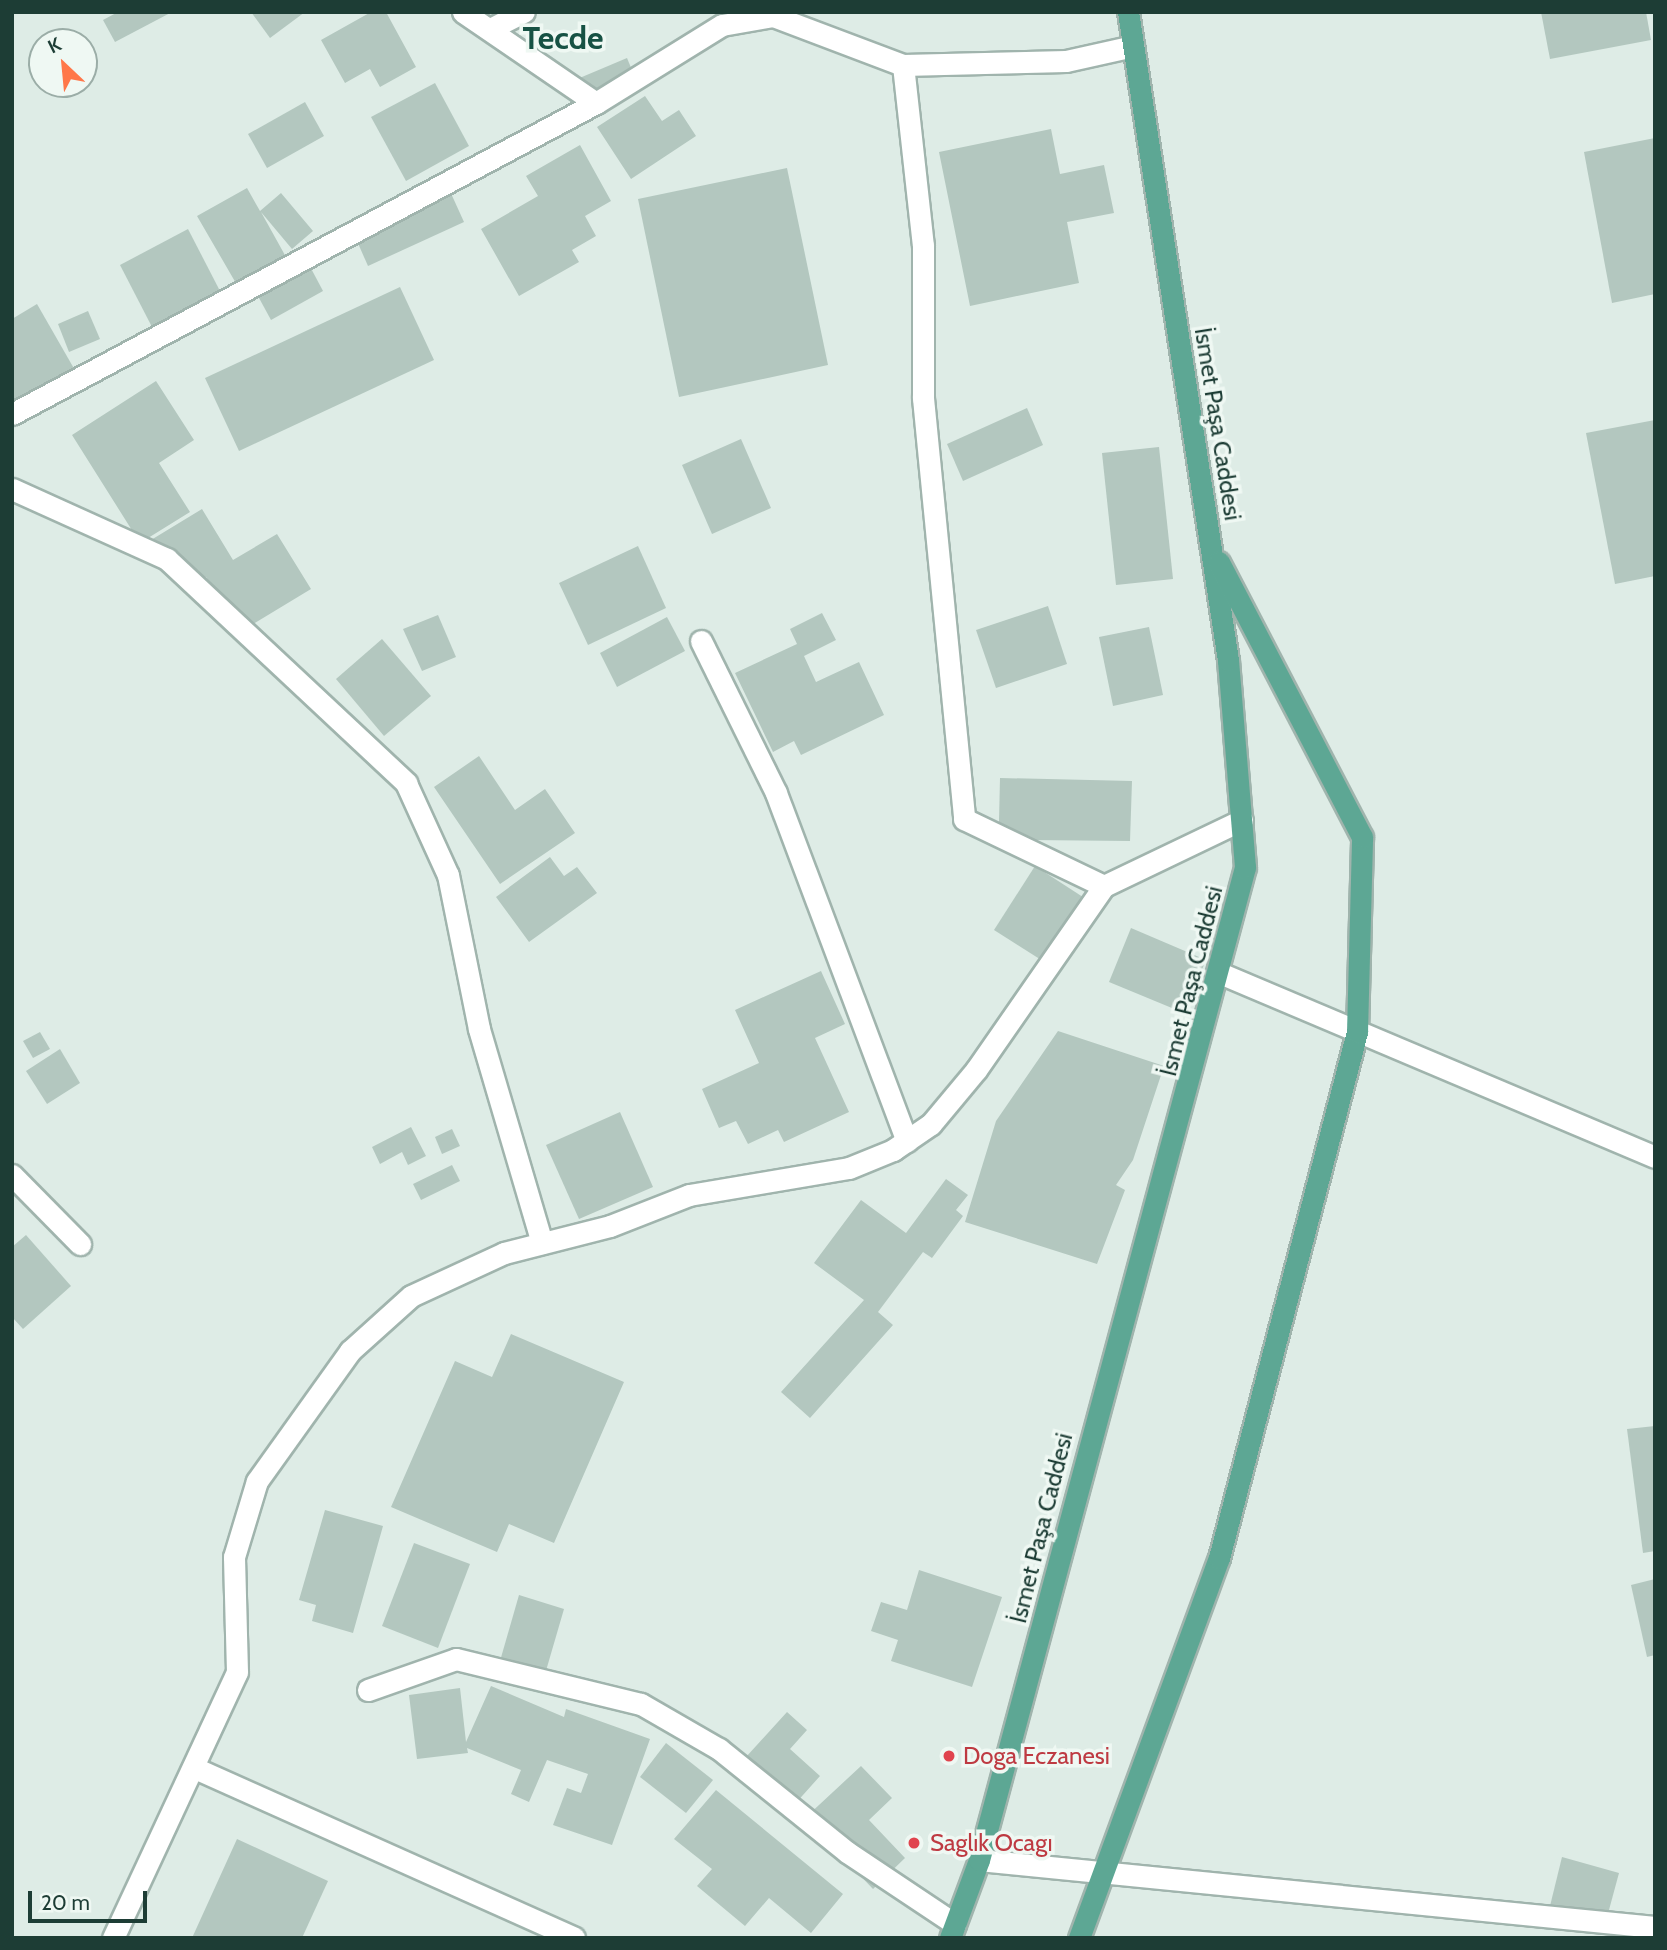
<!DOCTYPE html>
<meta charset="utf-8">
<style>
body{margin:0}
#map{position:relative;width:1667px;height:1950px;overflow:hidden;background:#deece6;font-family:Cabin,sans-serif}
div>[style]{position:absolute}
.building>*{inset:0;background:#b3c7bf}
.roads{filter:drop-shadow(2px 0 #a0b4ad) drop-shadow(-2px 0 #a0b4ad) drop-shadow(0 2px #a0b4ad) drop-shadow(0 -2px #a0b4ad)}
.minor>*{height:21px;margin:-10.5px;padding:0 10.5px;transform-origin:10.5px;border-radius:10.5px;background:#fff}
.major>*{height:21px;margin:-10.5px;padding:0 10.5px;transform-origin:10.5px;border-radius:10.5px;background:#5da794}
.dots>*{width:19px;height:19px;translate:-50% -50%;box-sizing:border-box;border:4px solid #eff8f3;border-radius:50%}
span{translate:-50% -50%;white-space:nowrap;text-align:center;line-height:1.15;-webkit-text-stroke:7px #eff8f3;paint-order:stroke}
.street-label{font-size:24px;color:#1d3d35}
.health-label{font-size:24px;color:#be3a42}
.left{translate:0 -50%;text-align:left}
.district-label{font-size:32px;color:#175244;font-weight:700}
.frame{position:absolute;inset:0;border:14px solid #1d3d35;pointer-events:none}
.north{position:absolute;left:28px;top:28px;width:70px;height:70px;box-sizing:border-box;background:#eff8f3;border:2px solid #9bada7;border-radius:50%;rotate:334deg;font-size:19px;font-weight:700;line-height:28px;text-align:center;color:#1d3d35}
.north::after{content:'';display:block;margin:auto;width:24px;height:32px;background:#ff7749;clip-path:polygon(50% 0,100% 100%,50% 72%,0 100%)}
.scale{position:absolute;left:28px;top:1891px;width:119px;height:32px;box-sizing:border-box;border:4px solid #1d3d35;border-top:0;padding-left:9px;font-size:21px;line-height:24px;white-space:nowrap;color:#1d3d35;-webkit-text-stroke:5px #eff8f3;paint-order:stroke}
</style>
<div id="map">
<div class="building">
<i style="clip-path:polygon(118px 12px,172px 12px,115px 42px,103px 20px)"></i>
<i style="clip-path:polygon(251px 12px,305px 12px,270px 38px)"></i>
<i style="clip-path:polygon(371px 12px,386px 12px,416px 67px,380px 87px,370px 69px,345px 83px,321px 40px)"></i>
<i style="clip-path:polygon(1541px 12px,1646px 12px,1651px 40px,1550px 59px)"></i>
<i style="clip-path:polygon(627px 58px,639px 87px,576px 114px,563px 85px)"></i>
<i style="clip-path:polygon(435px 83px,469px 146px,406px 181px,371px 117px)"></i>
<i style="clip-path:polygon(645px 96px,662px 121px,679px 110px,696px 136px,631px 179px,597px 127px)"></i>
<i style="clip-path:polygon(305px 102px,324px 136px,267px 168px,248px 134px)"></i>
<i style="clip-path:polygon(1051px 129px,1060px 174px,1104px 165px,1114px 213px,1067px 222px,1079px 283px,970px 306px,939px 152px)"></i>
<i style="clip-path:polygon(1655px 138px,1655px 294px,1612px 303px,1584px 152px)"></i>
<i style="clip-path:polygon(580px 145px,611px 201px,585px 216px,596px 236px,572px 250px,579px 262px,519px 296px,481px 229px,538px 196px,526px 176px)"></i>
<i style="clip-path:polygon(787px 168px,828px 365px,679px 397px,638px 199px)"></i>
<i style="clip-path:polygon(247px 188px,260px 211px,281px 193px,313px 231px,292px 249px,261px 212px,286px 257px,237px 285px,197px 216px)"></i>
<i style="clip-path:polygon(449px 189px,464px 222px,368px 266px,353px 232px)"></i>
<i style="clip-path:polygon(188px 229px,220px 291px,152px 327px,120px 265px)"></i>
<i style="clip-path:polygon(306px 259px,323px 291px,271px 320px,253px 287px)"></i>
<i style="clip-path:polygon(400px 287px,434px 360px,239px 451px,205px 378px)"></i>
<i style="clip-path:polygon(37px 304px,80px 379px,12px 418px,12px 319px)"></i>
<i style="clip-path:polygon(88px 311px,100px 339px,69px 352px,58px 324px)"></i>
<i style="clip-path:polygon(156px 381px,194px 440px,159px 463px,190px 512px,140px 543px,72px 435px)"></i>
<i style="clip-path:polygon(1027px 408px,1043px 445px,963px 481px,947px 444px)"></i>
<i style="clip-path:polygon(1655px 420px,1655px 576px,1615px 584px,1586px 433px)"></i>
<i style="clip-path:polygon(741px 439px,771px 508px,712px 534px,682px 465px)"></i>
<i style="clip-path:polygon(1159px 447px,1173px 579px,1116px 585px,1102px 453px)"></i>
<i style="clip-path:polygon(202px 509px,233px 560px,277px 534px,311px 589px,240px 632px,206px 577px,183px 591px,151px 540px)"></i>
<i style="clip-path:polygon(638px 546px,666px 608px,588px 645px,559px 583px)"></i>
<i style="clip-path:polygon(1048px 606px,1067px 664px,996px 688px,976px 630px)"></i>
<i style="clip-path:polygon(822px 613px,836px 640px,804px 656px,816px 682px,859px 662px,884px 715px,801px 755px,794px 741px,773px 752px,735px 673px,797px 644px,790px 629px)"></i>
<i style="clip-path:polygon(438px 615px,456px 657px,422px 671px,403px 629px)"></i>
<i style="clip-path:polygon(667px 617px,685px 651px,617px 687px,600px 653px)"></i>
<i style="clip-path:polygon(1149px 627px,1163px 695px,1113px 706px,1099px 637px)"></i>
<i style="clip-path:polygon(382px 639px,431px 696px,384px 736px,336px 679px)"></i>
<i style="clip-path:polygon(479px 756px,515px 810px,545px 789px,575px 833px,500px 884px,434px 787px)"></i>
<i style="clip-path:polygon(1000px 778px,1132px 781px,1130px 841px,1030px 840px,999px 822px)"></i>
<i style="clip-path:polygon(550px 857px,564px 876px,577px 867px,597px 893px,529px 942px,496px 897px)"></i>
<i style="clip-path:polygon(1035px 866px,1086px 899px,1046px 963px,994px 930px)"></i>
<i style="clip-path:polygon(1131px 928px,1206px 960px,1184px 1013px,1109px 982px)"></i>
<i style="clip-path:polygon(821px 971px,845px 1024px,815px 1038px,849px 1112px,784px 1142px,778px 1130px,748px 1144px,736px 1121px,719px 1128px,702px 1089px,759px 1063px,735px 1010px)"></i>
<i style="clip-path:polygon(1058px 1031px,1164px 1066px,1133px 1160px,1116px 1185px,1125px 1190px,1097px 1264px,965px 1222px,996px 1121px)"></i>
<i style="clip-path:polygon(40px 1032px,50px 1049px,33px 1058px,23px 1041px)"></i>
<i style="clip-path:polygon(60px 1049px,80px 1083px,47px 1104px,26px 1071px)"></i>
<i style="clip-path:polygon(620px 1112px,653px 1187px,579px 1219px,546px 1145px)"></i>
<i style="clip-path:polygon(411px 1127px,426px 1156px,408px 1165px,402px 1152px,380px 1164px,372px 1147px)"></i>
<i style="clip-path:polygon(452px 1129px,460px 1146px,442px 1154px,435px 1137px)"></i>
<i style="clip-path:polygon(452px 1165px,460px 1181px,421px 1200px,413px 1184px)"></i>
<i style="clip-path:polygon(946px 1179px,968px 1195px,956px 1210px,963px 1216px,932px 1258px,923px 1252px,878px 1312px,893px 1325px,810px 1418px,781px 1392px,864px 1300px,814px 1263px,861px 1200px,906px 1233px)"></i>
<i style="clip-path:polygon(26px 1235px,71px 1286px,23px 1329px,12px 1317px,12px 1247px)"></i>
<i style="clip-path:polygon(511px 1334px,624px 1382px,554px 1543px,509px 1524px,497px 1552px,391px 1507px,455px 1361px,492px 1377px)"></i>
<i style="clip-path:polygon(1655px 1426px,1655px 1551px,1643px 1553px,1627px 1429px)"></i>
<i style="clip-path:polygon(325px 1510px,383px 1526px,353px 1633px,312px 1621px,316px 1605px,299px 1600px)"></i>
<i style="clip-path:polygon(414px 1543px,470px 1564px,438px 1648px,382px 1626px)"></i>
<i style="clip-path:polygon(919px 1570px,1002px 1597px,972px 1687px,891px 1661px,898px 1640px,871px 1631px,881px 1602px,907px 1610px)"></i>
<i style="clip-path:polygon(1655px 1579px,1655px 1655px,1647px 1657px,1631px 1585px)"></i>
<i style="clip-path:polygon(519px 1595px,564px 1609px,543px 1681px,498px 1668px)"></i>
<i style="clip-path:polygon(491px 1686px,564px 1717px,566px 1709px,650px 1739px,612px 1845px,553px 1825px,567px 1788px,581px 1793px,588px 1774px,547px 1760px,529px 1802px,511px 1794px,521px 1770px,467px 1748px,468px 1753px,417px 1759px,409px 1695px,460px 1688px,466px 1742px)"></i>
<i style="clip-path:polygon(787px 1712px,807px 1730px,790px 1749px,820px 1776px,786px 1814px,736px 1768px)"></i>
<i style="clip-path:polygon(666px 1743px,713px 1780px,686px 1813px,640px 1777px)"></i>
<i style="clip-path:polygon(861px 1766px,892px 1798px,869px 1820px,905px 1858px,873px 1889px,805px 1818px)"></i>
<i style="clip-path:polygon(716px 1790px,843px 1894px,811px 1933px,769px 1898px,745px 1926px,697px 1886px,712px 1869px,674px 1839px)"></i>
<i style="clip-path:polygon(237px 1839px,328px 1881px,302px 1938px,192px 1938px)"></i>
<i style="clip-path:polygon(1562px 1857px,1619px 1873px,1606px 1921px,1550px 1906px)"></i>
</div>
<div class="roads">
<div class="minor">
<i style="left:463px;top:12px;width:161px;rotate:34.4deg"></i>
<i style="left:490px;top:29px;width:38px;rotate:-27deg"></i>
<i style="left:903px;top:65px;width:181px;rotate:83.7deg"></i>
<i style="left:923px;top:245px;width:153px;rotate:90deg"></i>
<i style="left:923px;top:398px;width:423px;rotate:84.4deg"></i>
<i style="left:964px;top:819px;width:155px;rotate:25.6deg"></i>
<i style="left:1104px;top:886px;width:153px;rotate:-25.6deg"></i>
<i style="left:12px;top:414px;width:662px;rotate:-28.04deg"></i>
<i style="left:596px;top:103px;width:148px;rotate:-31.8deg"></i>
<i style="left:722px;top:25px;width:52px;rotate:-10deg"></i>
<i style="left:773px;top:16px;width:139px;rotate:20.7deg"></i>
<i style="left:903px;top:65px;width:163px;rotate:-1.4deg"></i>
<i style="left:1066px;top:61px;width:69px;rotate:-12.6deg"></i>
<i style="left:12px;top:489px;width:170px;rotate:24.3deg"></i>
<i style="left:167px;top:559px;width:328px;rotate:43.1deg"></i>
<i style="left:406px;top:783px;width:101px;rotate:65.5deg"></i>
<i style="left:448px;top:875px;width:157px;rotate:78.6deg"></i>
<i style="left:479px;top:1029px;width:223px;rotate:73.6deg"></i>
<i style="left:701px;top:641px;width:169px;rotate:63.7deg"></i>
<i style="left:776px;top:793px;width:372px;rotate:69.4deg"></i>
<i style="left:1222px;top:974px;width:470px;rotate:22.9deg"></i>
<i style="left:12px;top:1175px;width:97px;rotate:45.4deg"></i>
<i style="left:368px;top:1690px;width:93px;rotate:-19.4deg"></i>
<i style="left:456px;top:1659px;width:190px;rotate:13.7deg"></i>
<i style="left:641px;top:1704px;width:90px;rotate:30deg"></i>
<i style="left:719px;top:1749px;width:164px;rotate:38.8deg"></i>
<i style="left:847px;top:1852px;width:130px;rotate:33.7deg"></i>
<i style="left:197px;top:1769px;width:413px;rotate:24.1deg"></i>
<i style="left:979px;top:1860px;width:679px;rotate:5.66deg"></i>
<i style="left:113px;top:1938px;width:293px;rotate:-65deg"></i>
<i style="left:237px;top:1672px;width:115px;rotate:-91.5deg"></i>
<i style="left:234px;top:1557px;width:79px;rotate:-73.2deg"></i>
<i style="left:257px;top:1481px;width:160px;rotate:-54.4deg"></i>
<i style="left:350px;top:1351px;width:82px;rotate:-42deg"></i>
<i style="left:411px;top:1296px;width:102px;rotate:-24.8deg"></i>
<i style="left:504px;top:1253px;width:109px;rotate:-14.3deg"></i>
<i style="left:610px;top:1226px;width:85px;rotate:-21.4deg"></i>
<i style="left:689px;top:1195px;width:162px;rotate:-9.6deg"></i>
<i style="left:849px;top:1168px;width:48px;rotate:-22.2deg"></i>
<i style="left:893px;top:1150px;width:46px;rotate:-34.4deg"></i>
<i style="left:931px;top:1124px;width:70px;rotate:-50.2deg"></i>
<i style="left:976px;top:1070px;width:224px;rotate:-55.2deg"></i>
</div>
<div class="major">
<i style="left:950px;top:1938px;width:83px;rotate:-69.6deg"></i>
<i style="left:979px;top:1860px;width:1028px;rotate:-75deg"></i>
<i style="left:1245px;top:867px;width:208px;rotate:-94.7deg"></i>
<i style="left:1228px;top:660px;width:656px;rotate:-98.77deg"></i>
<i style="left:1079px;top:1938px;width:405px;rotate:-69.8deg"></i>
<i style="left:1219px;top:1558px;width:544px;rotate:-75.3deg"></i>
<i style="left:1357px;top:1032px;width:195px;rotate:-88.5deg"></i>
<i style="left:1362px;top:837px;width:310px;rotate:-117.5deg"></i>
</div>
</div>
<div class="dots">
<i style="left:949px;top:1756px;background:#e0444e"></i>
<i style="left:914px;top:1843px;background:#e0444e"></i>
</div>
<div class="street-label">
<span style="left:1218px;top:424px;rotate:81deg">İsmet Paşa Caddesi</span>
<span style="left:1191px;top:981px;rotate:-76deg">İsmet Paşa Caddesi</span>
<span style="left:1041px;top:1528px;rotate:-76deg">İsmet Paşa Caddesi</span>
</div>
<div class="health-label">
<span class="left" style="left:963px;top:1756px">Doga Eczanesi</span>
<span class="left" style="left:930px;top:1843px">Saglık Ocagı</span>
</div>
<div class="district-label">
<span style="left:563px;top:38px">Tecde</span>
</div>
<div class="frame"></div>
<div class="north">K</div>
<div class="scale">20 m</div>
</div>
